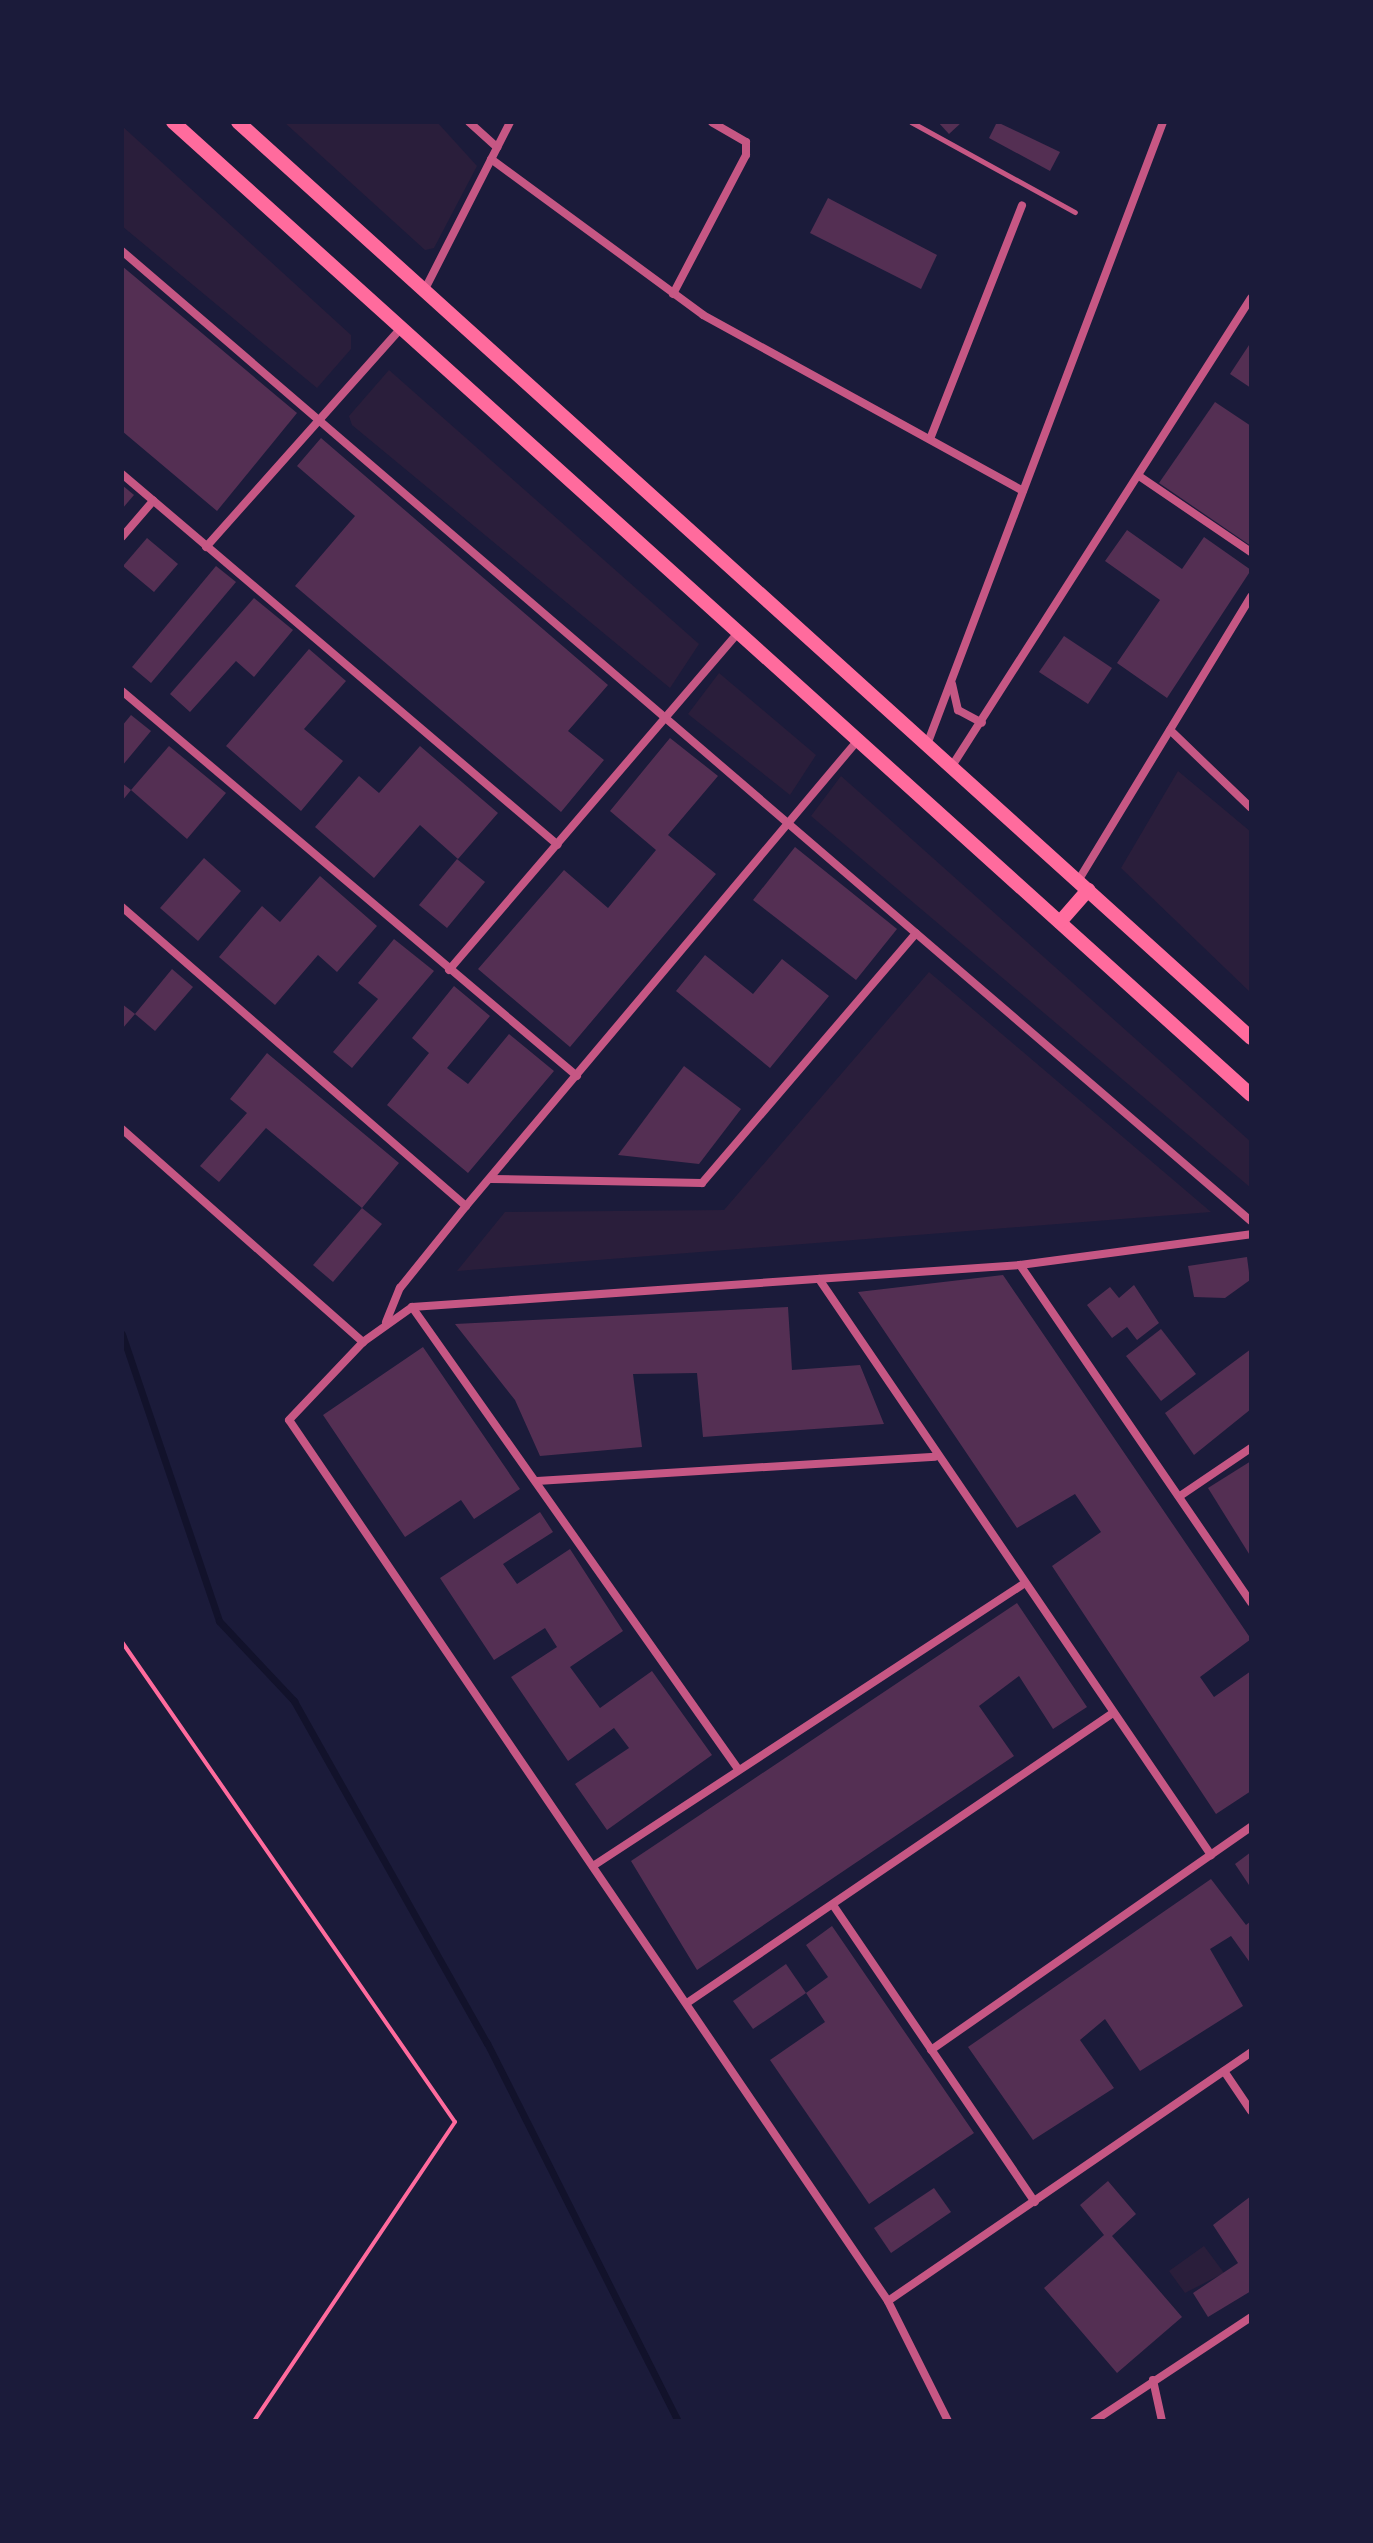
<!DOCTYPE html>
<style>
body{margin:0}
#map{position:relative;width:1373px;height:2543px;overflow:hidden;background:#1b1b3a;font-family:"Noto Serif",serif}
div>[style]{position:absolute}
.green>*{inset:0;background:#2a1e3b}
.stream>*{height:7px;margin:-3.5px;padding:0 3.5px;transform-origin:3.5px;border-radius:3.5px;background:#12122b}
.building>*{inset:0;background:#542f53}
.path>*{height:4px;margin:-2px;padding:0 2px;transform-origin:2px;border-radius:2px;background:#ff6b9d}
.service>*{height:5px;margin:-2.5px;padding:0 2.5px;transform-origin:2.5px;border-radius:2.5px;background:#c65784}
.minor>*{height:8px;margin:-4px;padding:0 4px;transform-origin:4px;border-radius:4px;background:#c65784}
.secondary>*{height:14px;margin:-7px;padding:0 7px;transform-origin:7px;border-radius:7px;background:#ff6b9d}
span{translate:-50% -50%;white-space:nowrap;text-align:center;line-height:1.15;-webkit-text-stroke:7px #1b1b3a;paint-order:stroke}
.frame{position:absolute;inset:0;border:124px solid #1b1b3a;pointer-events:none}
</style>
<div id="map">
<div class="green">
<i style="clip-path:polygon(284px 122px,437px 122px,477px 166px,434px 248px,425px 250px)"></i>
<i style="clip-path:polygon(122px 126px,351px 335px,351px 349px,317px 388px,122px 226px)"></i>
<i style="clip-path:polygon(389px 370px,699px 644px,670px 688px,352px 425px,349px 416px)"></i>
<i style="clip-path:polygon(719px 673px,816px 755px,790px 795px,688px 714px)"></i>
<i style="clip-path:polygon(1178px 771px,1251px 832px,1251px 993px,1121px 868px)"></i>
<i style="clip-path:polygon(841px 776px,1251px 1142px,1251px 1188px,811px 816px)"></i>
<i style="clip-path:polygon(929px 972px,1211px 1212px,457px 1271px,505px 1212px,724px 1210px)"></i>
<i style="clip-path:polygon(1204px 2246px,1224px 2273px,1185px 2293px,1169px 2271px)"></i>
</div>
<div class="stream">
<i style="left:122px;top:1334px;width:303px;rotate:71.3deg"></i>
<i style="left:219px;top:1621px;width:110px;rotate:46.8deg"></i>
<i style="left:294px;top:1701px;width:393px;rotate:60.6deg"></i>
<i style="left:487px;top:2043px;width:424px;rotate:63.2deg"></i>
</div>
<div class="building">
<i style="clip-path:polygon(938px 122px,962px 122px,949px 134px)"></i>
<i style="clip-path:polygon(997px 122px,1060px 152px,1050px 171px,989px 138px)"></i>
<i style="clip-path:polygon(828px 198px,937px 255px,921px 289px,810px 233px)"></i>
<i style="clip-path:polygon(122px 266px,297px 413px,217px 511px,122px 431px)"></i>
<i style="clip-path:polygon(1251px 342px,1251px 388px,1230px 374px)"></i>
<i style="clip-path:polygon(1215px 402px,1251px 426px,1251px 546px,1159px 483px)"></i>
<i style="clip-path:polygon(321px 438px,608px 685px,568px 731px,604px 760px,561px 812px,295px 586px,355px 516px,297px 466px)"></i>
<i style="clip-path:polygon(122px 485px,134px 495px,122px 509px)"></i>
<i style="clip-path:polygon(1127px 530px,1182px 569px,1204px 537px,1251px 570px,1167px 698px,1117px 663px,1160px 600px,1105px 561px)"></i>
<i style="clip-path:polygon(147px 538px,178px 564px,154px 592px,123px 566px)"></i>
<i style="clip-path:polygon(216px 566px,236px 582px,151px 683px,132px 667px)"></i>
<i style="clip-path:polygon(254px 598px,293px 630px,254px 677px,236px 661px,190px 712px,170px 694px)"></i>
<i style="clip-path:polygon(1064px 636px,1112px 668px,1088px 704px,1039px 672px)"></i>
<i style="clip-path:polygon(309px 649px,346px 681px,304px 729px,343px 761px,301px 811px,226px 746px)"></i>
<i style="clip-path:polygon(131px 715px,151px 731px,122px 766px,122px 726px)"></i>
<i style="clip-path:polygon(670px 738px,718px 776px,668px 835px,716px 874px,570px 1047px,478px 969px,564px 870px,608px 908px,656px 850px,610px 811px)"></i>
<i style="clip-path:polygon(169px 746px,226px 793px,187px 839px,131px 790px)"></i>
<i style="clip-path:polygon(420px 746px,498px 813px,458px 859px,420px 825px,374px 878px,315px 827px,359px 776px,379px 793px)"></i>
<i style="clip-path:polygon(122px 783px,131px 790px,122px 801px)"></i>
<i style="clip-path:polygon(795px 847px,897px 929px,856px 980px,753px 900px)"></i>
<i style="clip-path:polygon(204px 858px,241px 891px,198px 941px,160px 908px)"></i>
<i style="clip-path:polygon(457px 859px,485px 882px,447px 928px,419px 905px)"></i>
<i style="clip-path:polygon(320px 876px,377px 926px,337px 972px,318px 955px,275px 1005px,219px 957px,262px 906px,280px 922px)"></i>
<i style="clip-path:polygon(394px 939px,434px 971px,352px 1068px,333px 1052px,378px 999px,358px 983px)"></i>
<i style="clip-path:polygon(705px 955px,753px 994px,782px 959px,829px 996px,770px 1068px,676px 991px)"></i>
<i style="clip-path:polygon(172px 969px,193px 987px,155px 1031px,135px 1014px)"></i>
<i style="clip-path:polygon(454px 986px,490px 1016px,447px 1068px,468px 1084px,509px 1034px,554px 1071px,468px 1173px,387px 1105px,429px 1053px,412px 1038px)"></i>
<i style="clip-path:polygon(122px 1004px,135px 1014px,122px 1029px)"></i>
<i style="clip-path:polygon(267px 1053px,399px 1163px,362px 1208px,266px 1128px,219px 1182px,200px 1166px,247px 1113px,230px 1099px)"></i>
<i style="clip-path:polygon(684px 1066px,741px 1109px,699px 1164px,618px 1155px)"></i>
<i style="clip-path:polygon(362px 1208px,382px 1224px,333px 1282px,313px 1265px)"></i>
<i style="clip-path:polygon(1247px 1257px,1250px 1280px,1225px 1298px,1194px 1297px,1188px 1266px)"></i>
<i style="clip-path:polygon(1003px 1275px,1251px 1639px,1200px 1677px,1214px 1697px,1251px 1671px,1251px 1791px,1216px 1814px,1052px 1566px,1101px 1532px,1075px 1494px,1017px 1528px,858px 1292px)"></i>
<i style="clip-path:polygon(1134px 1285px,1159px 1323px,1137px 1340px,1127px 1327px,1112px 1338px,1087px 1305px,1110px 1287px,1119px 1298px)"></i>
<i style="clip-path:polygon(788px 1307px,792px 1370px,860px 1365px,884px 1424px,703px 1437px,697px 1373px,633px 1374px,642px 1447px,540px 1456px,515px 1400px,455px 1324px)"></i>
<i style="clip-path:polygon(1161px 1329px,1196px 1374px,1161px 1401px,1126px 1356px)"></i>
<i style="clip-path:polygon(423px 1347px,520px 1489px,474px 1519px,461px 1500px,405px 1537px,323px 1415px)"></i>
<i style="clip-path:polygon(1251px 1349px,1251px 1409px,1194px 1455px,1165px 1413px)"></i>
<i style="clip-path:polygon(1251px 1461px,1251px 1557px,1208px 1488px)"></i>
<i style="clip-path:polygon(540px 1512px,553px 1532px,503px 1564px,517px 1584px,570px 1549px,623px 1631px,570px 1667px,600px 1708px,652px 1671px,712px 1755px,607px 1830px,575px 1784px,629px 1748px,614px 1728px,568px 1761px,511px 1677px,557px 1647px,545px 1628px,494px 1660px,440px 1578px)"></i>
<i style="clip-path:polygon(1017px 1603px,1087px 1707px,1053px 1729px,1019px 1676px,979px 1706px,1014px 1756px,697px 1970px,631px 1861px)"></i>
<i style="clip-path:polygon(1251px 1852px,1251px 1888px,1235px 1864px)"></i>
<i style="clip-path:polygon(1211px 1879px,1246px 1925px,1251px 1921px,1251px 1964px,1231px 1936px,1210px 1949px,1243px 2006px,1140px 2071px,1105px 2019px,1080px 2040px,1114px 2088px,1033px 2140px,968px 2047px)"></i>
<i style="clip-path:polygon(832px 1926px,974px 2133px,869px 2204px,770px 2060px,825px 2022px,806px 1993px,828px 1977px,806px 1945px)"></i>
<i style="clip-path:polygon(786px 1964px,806px 1993px,753px 2029px,733px 2001px)"></i>
<i style="clip-path:polygon(1108px 2181px,1136px 2214px,1112px 2236px,1182px 2317px,1117px 2373px,1044px 2288px,1104px 2235px,1080px 2205px)"></i>
<i style="clip-path:polygon(934px 2188px,951px 2212px,891px 2253px,874px 2228px)"></i>
<i style="clip-path:polygon(1251px 2196px,1251px 2291px,1208px 2317px,1193px 2293px,1238px 2263px,1213px 2225px)"></i>
</div>
<div class="path">
<i style="left:122px;top:1642px;width:584px;rotate:55.25deg"></i>
<i style="left:455px;top:2122px;width:360px;rotate:123.9deg"></i>
</div>
<div class="service">
<i style="left:911px;top:122px;width:187px;rotate:28.8deg"></i>
</div>
<div class="minor">
<i style="left:469px;top:122px;width:38px;rotate:42deg"></i>
<i style="left:491px;top:159px;width:263px;rotate:36.3deg"></i>
<i style="left:703px;top:315px;width:365px;rotate:28.8deg"></i>
<i style="left:122px;top:251px;width:1488px;rotate:40.67deg"></i>
<i style="left:424px;top:291px;width:190px;rotate:-63deg"></i>
<i style="left:673px;top:294px;width:157px;rotate:-62.3deg"></i>
<i style="left:746px;top:155px;width:13px;rotate:-90deg"></i>
<i style="left:746px;top:142px;width:39px;rotate:-150deg"></i>
<i style="left:930px;top:439px;width:251px;rotate:-68.5deg"></i>
<i style="left:122px;top:474px;width:572px;rotate:40.4deg"></i>
<i style="left:1139px;top:476px;width:135px;rotate:34.2deg"></i>
<i style="left:122px;top:537px;width:48px;rotate:-49.3deg"></i>
<i style="left:206px;top:547px;width:293px;rotate:-48.3deg"></i>
<i style="left:952px;top:684px;width:27px;rotate:77deg"></i>
<i style="left:958px;top:710px;width:27px;rotate:28deg"></i>
<i style="left:122px;top:691px;width:596px;rotate:40.24deg"></i>
<i style="left:1170px;top:730px;width:112px;rotate:43.9deg"></i>
<i style="left:928px;top:742px;width:663px;rotate:-69.24deg"></i>
<i style="left:952px;top:766px;width:555px;rotate:-57.43deg"></i>
<i style="left:1078px;top:881px;width:333px;rotate:-58.7deg"></i>
<i style="left:122px;top:907px;width:456px;rotate:41deg"></i>
<i style="left:449px;top:970px;width:444px;rotate:-49.4deg"></i>
<i style="left:122px;top:1129px;width:322px;rotate:41.5deg"></i>
<i style="left:491px;top:1179px;width:211px;rotate:1.1deg"></i>
<i style="left:702px;top:1183px;width:329px;rotate:-49.4deg"></i>
<i style="left:1020px;top:1265px;width:409px;rotate:55.6deg"></i>
<i style="left:819px;top:1279px;width:697px;rotate:55.76deg"></i>
<i style="left:412px;top:1307px;width:565px;rotate:54.79deg"></i>
<i style="left:386px;top:1322px;width:37px;rotate:-68deg"></i>
<i style="left:400px;top:1288px;width:105px;rotate:-51.2deg"></i>
<i style="left:466px;top:1206px;width:609px;rotate:-49.93deg"></i>
<i style="left:537px;top:1481px;width:399px;rotate:-3.5deg"></i>
<i style="left:1180px;top:1496px;width:86px;rotate:-34.1deg"></i>
<i style="left:593px;top:1866px;width:513px;rotate:-33.23deg"></i>
<i style="left:833px;top:1905px;width:359px;rotate:55.8deg"></i>
<i style="left:687px;top:2003px;width:515px;rotate:-34.25deg"></i>
<i style="left:931px;top:2050px;width:390px;rotate:-34.9deg"></i>
<i style="left:1224px;top:2071px;width:48px;rotate:56deg"></i>
<i style="left:888px;top:2301px;width:440px;rotate:-34.4deg"></i>
<i style="left:1153px;top:2380px;width:42px;rotate:77.6deg"></i>
<i style="left:948px;top:2421px;width:134px;rotate:-116.6deg"></i>
<i style="left:888px;top:2301px;width:1065px;rotate:-124.21deg"></i>
<i style="left:289px;top:1420px;width:108px;rotate:-46.5deg"></i>
<i style="left:363px;top:1342px;width:60px;rotate:-35.5deg"></i>
<i style="left:412px;top:1307px;width:609px;rotate:-3.95deg"></i>
<i style="left:1020px;top:1265px;width:233px;rotate:-7.6deg"></i>
<i style="left:1094px;top:2421px;width:188px;rotate:-33.5deg"></i>
</div>
<div class="secondary">
<i style="left:173px;top:122px;width:1452px;rotate:42.07deg"></i>
<i style="left:238px;top:122px;width:1366px;rotate:42.12deg"></i>
<i style="left:1060px;top:922px;width:43px;rotate:-48.8deg"></i>
</div>
<div class="frame"></div>
</div>
